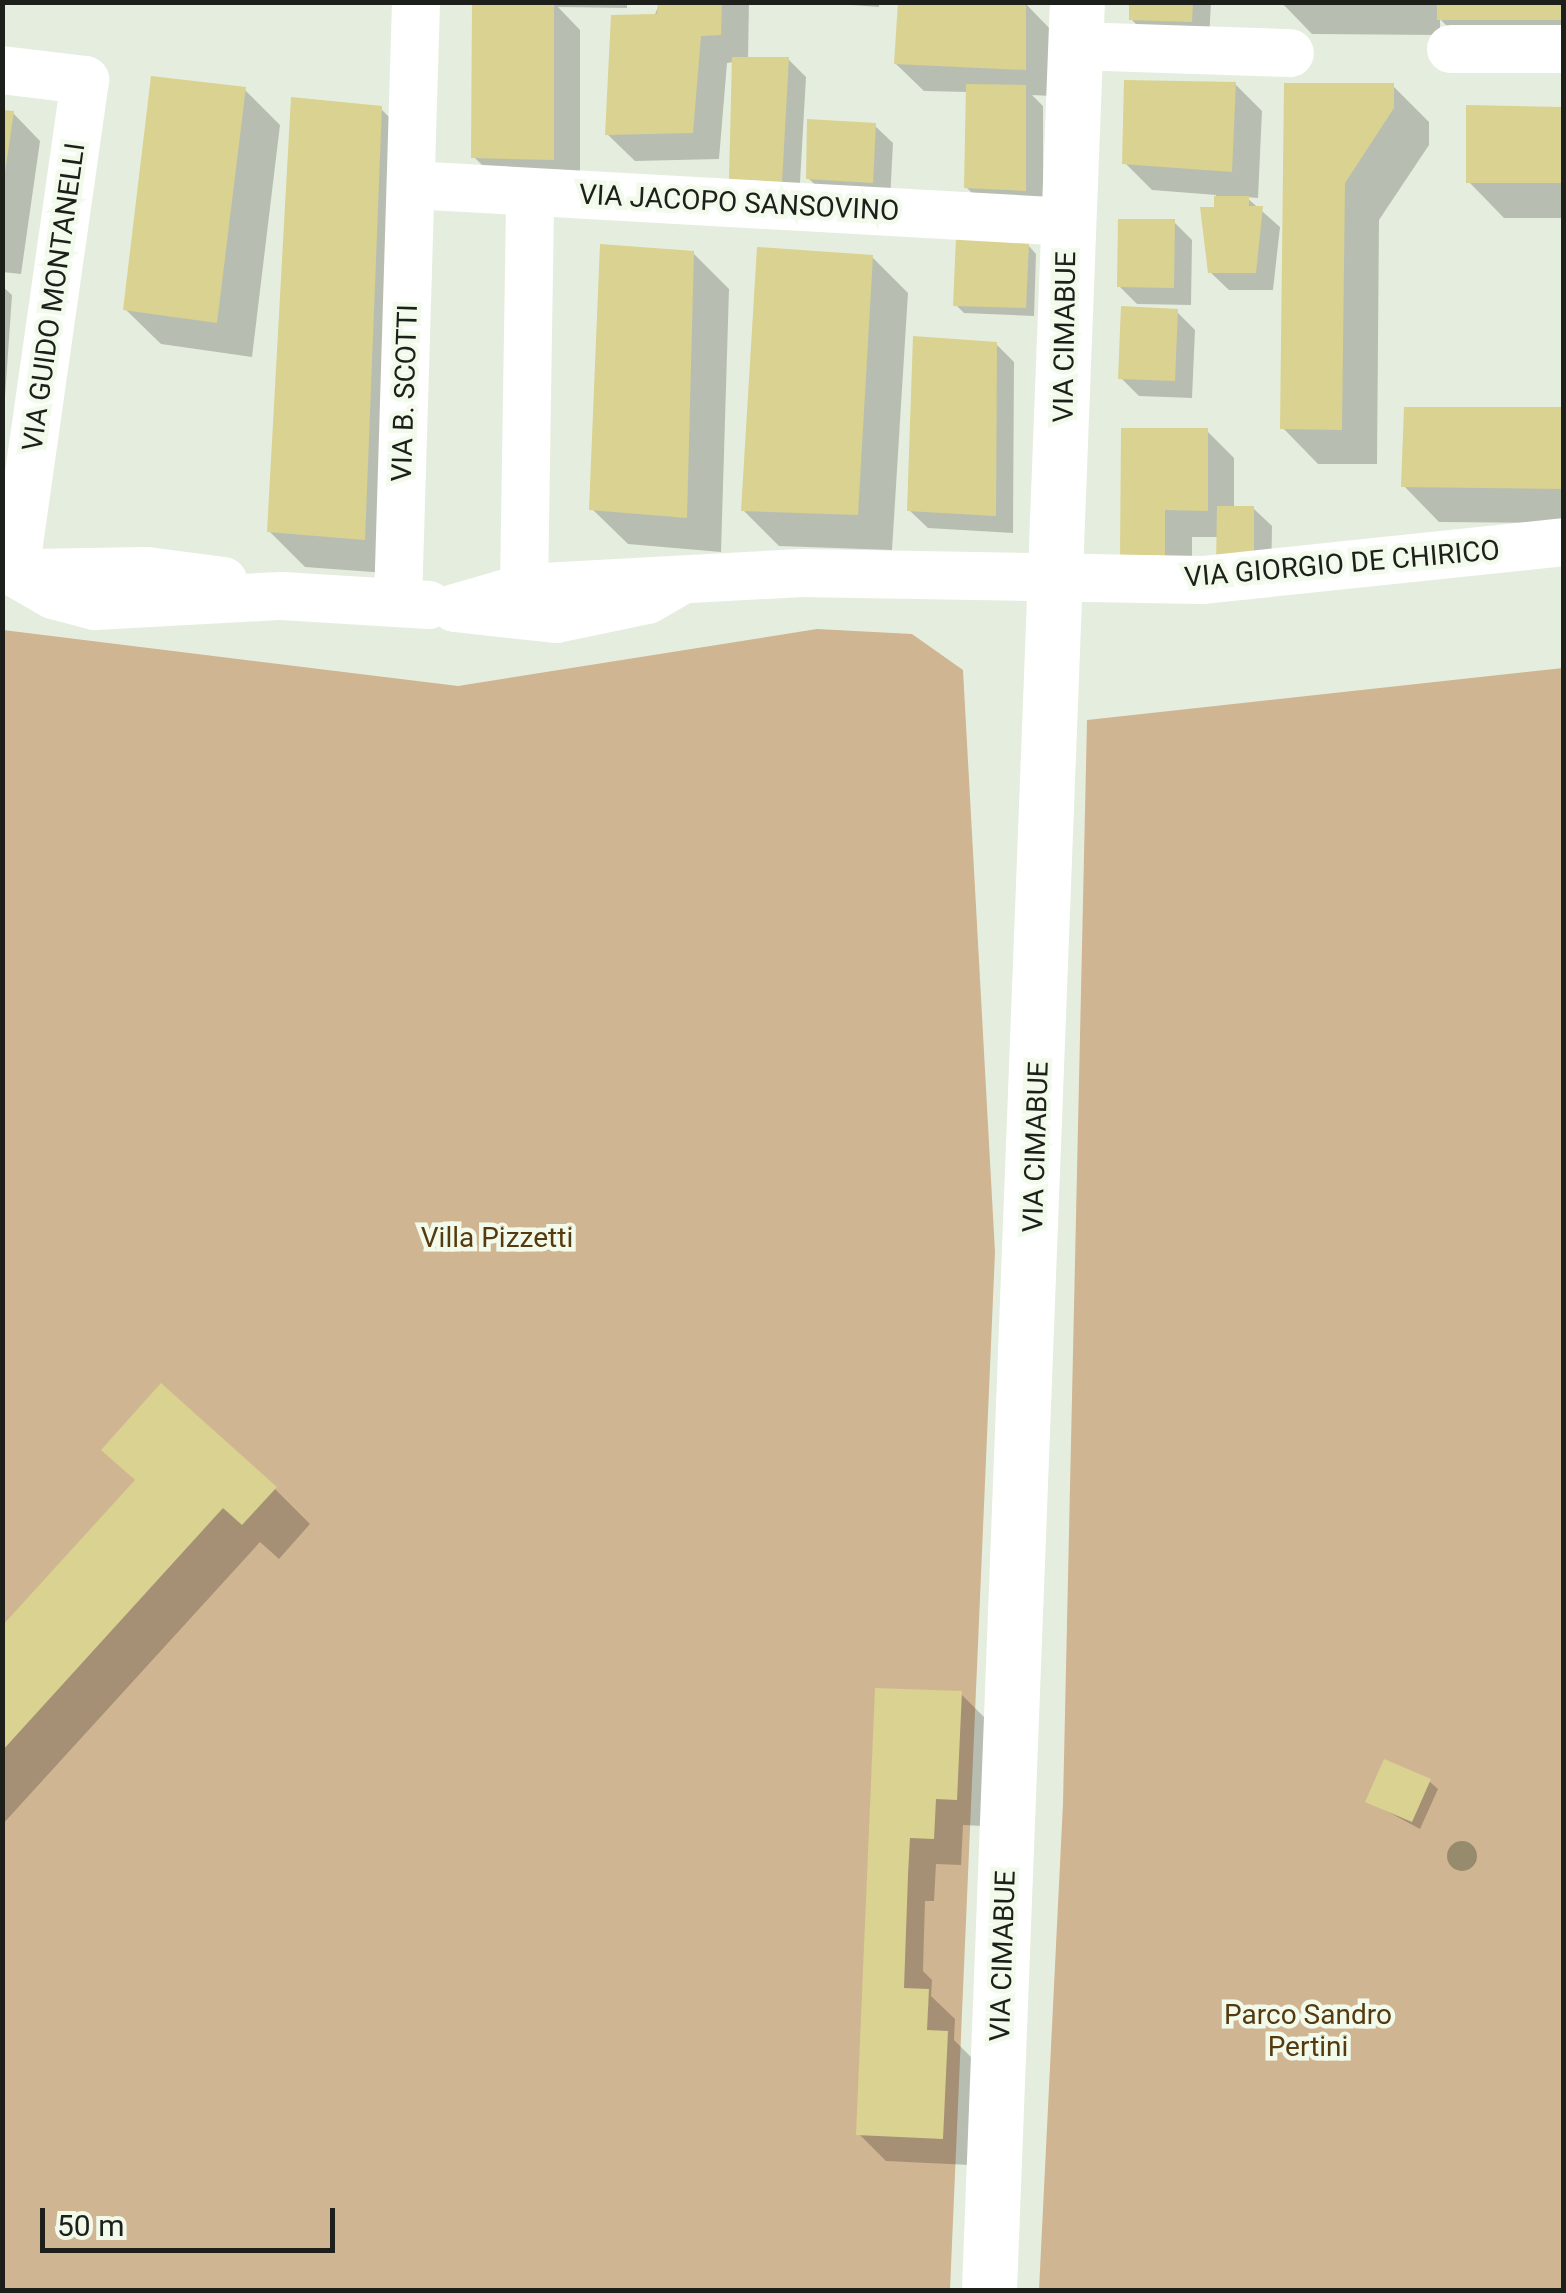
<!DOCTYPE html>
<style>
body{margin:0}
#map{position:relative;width:1566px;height:2293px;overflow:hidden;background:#e5eede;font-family:Roboto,sans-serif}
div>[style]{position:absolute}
.green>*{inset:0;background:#d0b593}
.shadow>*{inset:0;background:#0003}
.building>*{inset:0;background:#dad290}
.minor>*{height:48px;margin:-24px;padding:0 24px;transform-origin:24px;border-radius:24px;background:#fff}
.major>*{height:55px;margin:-27.5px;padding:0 27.5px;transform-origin:27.5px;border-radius:27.5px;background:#fff}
.trees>*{width:30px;height:30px;margin:-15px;border-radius:50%;background:#968b6c}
span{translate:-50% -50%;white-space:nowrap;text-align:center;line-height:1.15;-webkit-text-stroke:9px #f2fbeb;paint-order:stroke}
.street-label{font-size:28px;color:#1d201a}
.park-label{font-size:28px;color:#563a0f}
.frame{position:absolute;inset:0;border:5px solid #1d201a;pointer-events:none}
.scale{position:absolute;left:40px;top:2208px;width:295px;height:45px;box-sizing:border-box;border:5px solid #1d201a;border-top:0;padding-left:12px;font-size:30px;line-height:35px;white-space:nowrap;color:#1d201a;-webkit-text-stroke:8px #f2fbeb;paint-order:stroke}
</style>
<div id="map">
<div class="green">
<i style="clip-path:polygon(817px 629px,912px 634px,963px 670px,995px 1252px,950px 2290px,3px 2290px,3px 630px,458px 686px)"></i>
<i style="clip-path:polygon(1563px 668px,1563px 2290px,1039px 2290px,1063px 1803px,1087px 720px)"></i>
</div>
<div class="shadow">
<i style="clip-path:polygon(475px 2px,627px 2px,627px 8px,558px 7px,580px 30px,580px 186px,501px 184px,474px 157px)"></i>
<i style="clip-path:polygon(660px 2px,749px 2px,748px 59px,788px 59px,806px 77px,799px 200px,750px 196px,732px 178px,734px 62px,727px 63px,719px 159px,635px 161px,607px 134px)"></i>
<i style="clip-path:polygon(879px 2px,879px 7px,809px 2px)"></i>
<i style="clip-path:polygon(1024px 2px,1052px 31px,1052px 96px,1032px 95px,1043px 106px,1043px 208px,985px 206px,966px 187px,969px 92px,924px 91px,896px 64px)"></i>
<i style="clip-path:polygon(1132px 2px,1211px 2px,1209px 39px,1149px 37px,1131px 19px)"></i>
<i style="clip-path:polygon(1281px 2px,1564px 2px,1564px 55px,1475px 54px,1440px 19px,1440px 35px,1312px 34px)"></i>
<i style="clip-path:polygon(1235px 84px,1262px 111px,1258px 198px,1246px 197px,1280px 227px,1273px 290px,1229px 290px,1210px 272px,1216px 195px,1152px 190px,1125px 163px)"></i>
<i style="clip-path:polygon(1286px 85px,1393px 86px,1429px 122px,1429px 145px,1379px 220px,1377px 464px,1318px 464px,1283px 428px)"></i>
<i style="clip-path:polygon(245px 90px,280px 125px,252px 357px,161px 344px,125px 309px)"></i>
<i style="clip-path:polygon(380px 108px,416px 144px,400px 574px,305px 567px,269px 531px)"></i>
<i style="clip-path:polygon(1564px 109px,1564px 218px,1504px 218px,1469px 182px)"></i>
<i style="clip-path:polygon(2px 112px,13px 113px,40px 141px,21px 274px,2px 272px)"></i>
<i style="clip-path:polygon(874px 125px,893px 143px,890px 200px,827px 196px,808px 178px)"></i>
<i style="clip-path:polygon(1174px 222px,1192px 240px,1191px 305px,1137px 304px,1119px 286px)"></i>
<i style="clip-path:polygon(1028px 245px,1036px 254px,1034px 316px,964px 313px,956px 305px)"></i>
<i style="clip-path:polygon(693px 253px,729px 289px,721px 552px,628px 544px,592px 509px)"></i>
<i style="clip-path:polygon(872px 257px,908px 293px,892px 550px,779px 546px,743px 510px)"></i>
<i style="clip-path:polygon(2px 286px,12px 295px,4px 412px,2px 412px)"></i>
<i style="clip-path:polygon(1177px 312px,1195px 330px,1192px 398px,1139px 396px,1121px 378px)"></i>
<i style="clip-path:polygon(996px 344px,1014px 362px,1013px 533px,928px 528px,909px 510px)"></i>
<i style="clip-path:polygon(1564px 409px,1564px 523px,1439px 522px,1404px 486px)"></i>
<i style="clip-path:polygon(1207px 431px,1234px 458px,1234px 508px,1253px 508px,1272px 526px,1271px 582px,1219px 537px,1192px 537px,1192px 586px,1123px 559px)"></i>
<i style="clip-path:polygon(104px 1450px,275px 1489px,310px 1524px,279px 1559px,260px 1542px,2px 1825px,2px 1630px,137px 1482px)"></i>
<i style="clip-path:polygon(877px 1690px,960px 1693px,988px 1721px,983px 1826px,963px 1825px,961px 1865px,936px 1864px,934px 1901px,925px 1901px,923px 1971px,932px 1980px,931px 1996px,955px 2019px,954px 2040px,974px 2060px,970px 2165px,886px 2161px,859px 2134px)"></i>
<i style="clip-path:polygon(1429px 1781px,1438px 1789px,1420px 1829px,1368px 1801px)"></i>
</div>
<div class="building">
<i style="clip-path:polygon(472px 2px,554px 2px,554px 160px,471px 158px)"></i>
<i style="clip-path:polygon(658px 2px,722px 2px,721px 35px,701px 36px,693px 133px,605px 135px,611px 15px,657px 14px)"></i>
<i style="clip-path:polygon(898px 2px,1026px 2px,1026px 70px,894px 64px)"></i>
<i style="clip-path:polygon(1129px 2px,1193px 2px,1192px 22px,1129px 20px)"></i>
<i style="clip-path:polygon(1437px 2px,1564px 2px,1564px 20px,1437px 20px)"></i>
<i style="clip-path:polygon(732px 57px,789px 57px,782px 183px,729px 179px)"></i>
<i style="clip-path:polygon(151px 76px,246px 87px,217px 323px,123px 310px)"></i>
<i style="clip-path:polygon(1124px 80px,1236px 82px,1232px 172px,1122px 164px)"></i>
<i style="clip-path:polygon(1284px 83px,1394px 83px,1394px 108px,1345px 183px,1342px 430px,1280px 429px)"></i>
<i style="clip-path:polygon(966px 84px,1026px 85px,1026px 191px,964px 188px)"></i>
<i style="clip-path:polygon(291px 97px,382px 106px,365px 540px,267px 532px)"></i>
<i style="clip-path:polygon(1466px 105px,1564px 107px,1564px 183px,1466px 183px)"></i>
<i style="clip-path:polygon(2px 110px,14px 111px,5px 173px,2px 173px)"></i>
<i style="clip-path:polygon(807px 119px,876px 123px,873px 183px,806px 179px)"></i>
<i style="clip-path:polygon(1214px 196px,1249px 196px,1249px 206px,1263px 206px,1256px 273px,1208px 273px,1200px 207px,1214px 207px)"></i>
<i style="clip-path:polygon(1118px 219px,1175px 219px,1174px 288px,1117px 287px)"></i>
<i style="clip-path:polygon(956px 238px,1029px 243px,1026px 308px,953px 306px)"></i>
<i style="clip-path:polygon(600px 244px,694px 251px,687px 518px,589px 510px)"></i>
<i style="clip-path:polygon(757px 247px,873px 255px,858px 515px,741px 511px)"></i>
<i style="clip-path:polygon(1121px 306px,1178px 309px,1175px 381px,1118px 379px)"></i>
<i style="clip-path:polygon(913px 336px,997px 342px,996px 516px,907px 511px)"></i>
<i style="clip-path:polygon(1404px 407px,1564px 407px,1564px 489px,1401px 487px)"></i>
<i style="clip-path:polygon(1121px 428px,1208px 428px,1208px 511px,1165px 510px,1165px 560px,1120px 560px)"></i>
<i style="clip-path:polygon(1217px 506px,1254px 506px,1254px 565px,1216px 565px)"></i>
<i style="clip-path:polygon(161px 1383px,277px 1487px,242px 1525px,223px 1508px,2px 1751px,2px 1626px,135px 1480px,101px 1450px)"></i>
<i style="clip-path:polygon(875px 1688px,962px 1691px,957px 1800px,936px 1799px,934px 1839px,910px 1838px,908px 1875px,904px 1988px,929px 1989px,927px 2030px,948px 2031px,943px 2139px,856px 2135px)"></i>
<i style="clip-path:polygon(1384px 1759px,1431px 1779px,1412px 1822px,1365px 1802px)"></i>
</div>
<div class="minor">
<i style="left:1075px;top:46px;width:215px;rotate:1.9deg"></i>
<i style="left:1451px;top:49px;width:113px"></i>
<i style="left:2px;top:70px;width:84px;rotate:6.9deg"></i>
<i style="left:85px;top:80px;width:498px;rotate:98.1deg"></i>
<i style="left:411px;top:185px;width:658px;rotate:3.22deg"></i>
<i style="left:15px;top:573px;width:44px;rotate:30.1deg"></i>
<i style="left:53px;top:595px;width:43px;rotate:14.7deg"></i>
<i style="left:95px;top:606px;width:187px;rotate:-3.1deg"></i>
<i style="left:282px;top:596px;width:147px;rotate:3.5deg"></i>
<i style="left:31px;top:573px;width:116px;rotate:-1deg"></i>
<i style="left:147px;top:571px;width:77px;rotate:7.5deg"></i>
<i style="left:677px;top:583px;width:34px;rotate:150deg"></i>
<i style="left:647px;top:600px;width:93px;rotate:168.2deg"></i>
<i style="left:556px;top:619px;width:102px;rotate:-173.8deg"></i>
<i style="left:455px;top:608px;width:72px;rotate:-16.2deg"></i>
<i style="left:524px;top:588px;width:278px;rotate:-3.1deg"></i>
<i style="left:802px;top:573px;width:401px;rotate:1deg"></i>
<i style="left:1203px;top:580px;width:363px;rotate:-6deg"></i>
<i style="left:524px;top:588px;width:396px;rotate:-89.1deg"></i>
<i style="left:398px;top:602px;width:600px;rotate:-88.28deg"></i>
</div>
<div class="major">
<i style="left:989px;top:2290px;width:2290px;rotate:-87.8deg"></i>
</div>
<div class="trees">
<i style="left:1462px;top:1856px"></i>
</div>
<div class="street-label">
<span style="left:739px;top:203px;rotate:3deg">VIA JACOPO SANSOVINO</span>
<span style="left:54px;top:297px;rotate:-82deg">VIA GUIDO MONTANELLI</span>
<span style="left:1065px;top:337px;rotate:-89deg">VIA CIMABUE</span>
<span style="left:405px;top:393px;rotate:-88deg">VIA B. SCOTTI</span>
<span style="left:1342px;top:564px;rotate:-5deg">VIA GIORGIO DE CHIRICO</span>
<span style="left:1036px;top:1147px;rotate:-88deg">VIA CIMABUE</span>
<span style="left:1003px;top:1956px;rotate:-88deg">VIA CIMABUE</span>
</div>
<div class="park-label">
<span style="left:497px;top:1238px">Villa Pizzetti</span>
<span style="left:1308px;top:2031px">Parco Sandro<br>Pertini</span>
</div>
<div class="frame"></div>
<div class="scale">50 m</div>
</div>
